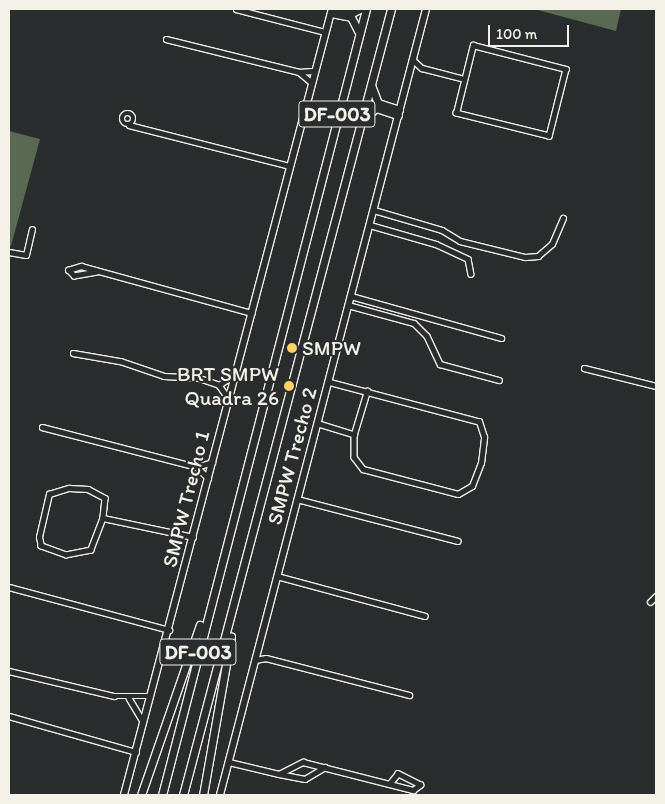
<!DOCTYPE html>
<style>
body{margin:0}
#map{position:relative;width:665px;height:804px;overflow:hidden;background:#2a2d2e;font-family:Itim,sans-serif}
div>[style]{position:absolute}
.green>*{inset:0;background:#596952}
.roads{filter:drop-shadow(1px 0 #f4f1e8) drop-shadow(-1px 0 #f4f1e8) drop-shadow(0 1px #f4f1e8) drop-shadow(0 -1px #f4f1e8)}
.minor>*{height:4.5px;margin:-2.25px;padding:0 2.25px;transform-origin:2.25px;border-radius:2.25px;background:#2a2d2e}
.minor>.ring{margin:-2.25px;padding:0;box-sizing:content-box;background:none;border:4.5px solid #2a2d2e;border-radius:50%}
.tertiary>*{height:5.5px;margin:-2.75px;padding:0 2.75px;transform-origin:2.75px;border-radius:2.75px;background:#2a2d2e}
.trunk>*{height:7px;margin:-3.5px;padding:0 3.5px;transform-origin:3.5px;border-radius:3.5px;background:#2a2d2e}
.dots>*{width:14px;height:14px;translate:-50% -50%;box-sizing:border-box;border:2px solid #2a2d2e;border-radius:50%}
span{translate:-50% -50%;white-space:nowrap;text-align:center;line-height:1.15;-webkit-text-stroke:4px #2a2d2e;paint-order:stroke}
.shield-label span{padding:1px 4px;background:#2a2d2e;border:1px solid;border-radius:4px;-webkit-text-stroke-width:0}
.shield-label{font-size:20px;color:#f4f1e8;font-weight:700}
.poi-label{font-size:21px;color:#f4f1e8}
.left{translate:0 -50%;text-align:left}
.right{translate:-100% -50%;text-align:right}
.street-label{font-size:21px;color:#f4f1e8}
.frame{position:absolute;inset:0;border:10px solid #f4f1e8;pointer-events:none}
.scale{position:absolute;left:488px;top:25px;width:81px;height:22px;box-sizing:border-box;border:2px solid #f4f1e8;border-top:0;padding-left:6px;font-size:15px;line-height:18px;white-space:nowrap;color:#f4f1e8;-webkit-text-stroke:4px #2a2d2e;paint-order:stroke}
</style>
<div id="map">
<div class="green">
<i style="clip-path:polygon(534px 9px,621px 9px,616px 31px)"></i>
<i style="clip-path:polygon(9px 131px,40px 139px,11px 246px,9px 245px)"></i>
</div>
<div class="roads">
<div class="minor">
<i style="left:236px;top:9px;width:92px;rotate:14.5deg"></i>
<i style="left:166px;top:39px;width:137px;rotate:13.9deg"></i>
<i style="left:299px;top:72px;width:16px;rotate:-4deg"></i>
<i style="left:473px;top:45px;width:96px;rotate:14.5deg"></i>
<i style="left:566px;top:69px;width:69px;rotate:104.2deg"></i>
<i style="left:549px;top:136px;width:96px;rotate:-166.1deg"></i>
<i style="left:456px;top:113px;width:70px;rotate:-76deg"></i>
<i style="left:413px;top:60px;width:12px;rotate:42deg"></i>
<i style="left:422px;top:68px;width:40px;rotate:14.4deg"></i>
<i style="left:299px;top:72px;width:17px;rotate:40deg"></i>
<i class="ring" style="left:122px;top:113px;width:7.5px;height:7.5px"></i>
<i style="left:129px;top:125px;width:166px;rotate:14.3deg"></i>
<i style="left:374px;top:210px;width:71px;rotate:16.4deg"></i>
<i style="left:442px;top:230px;width:21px;rotate:31deg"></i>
<i style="left:460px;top:241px;width:67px;rotate:13.8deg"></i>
<i style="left:525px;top:257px;width:13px;rotate:-4deg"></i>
<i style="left:538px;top:256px;width:18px;rotate:-41deg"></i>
<i style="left:552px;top:244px;width:28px;rotate:-67deg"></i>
<i style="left:370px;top:225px;width:69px;rotate:16.1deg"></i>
<i style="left:436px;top:244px;width:35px;rotate:25deg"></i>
<i style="left:468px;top:259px;width:15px;rotate:79deg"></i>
<i style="left:9px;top:252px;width:17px;rotate:10deg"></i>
<i style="left:26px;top:255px;width:26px;rotate:-77deg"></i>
<i style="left:97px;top:272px;width:23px;rotate:170deg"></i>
<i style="left:74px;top:276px;width:8px;rotate:-135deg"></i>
<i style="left:68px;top:270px;width:14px;rotate:-17deg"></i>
<i style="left:81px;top:266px;width:177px;rotate:15.4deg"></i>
<i style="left:351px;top:296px;width:156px;rotate:15.6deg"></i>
<i style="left:348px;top:305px;width:68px;rotate:15.3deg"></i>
<i style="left:414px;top:323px;width:18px;rotate:45deg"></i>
<i style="left:427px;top:336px;width:31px;rotate:65deg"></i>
<i style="left:440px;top:364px;width:61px;rotate:15.2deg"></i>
<i style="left:73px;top:353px;width:48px;rotate:9.7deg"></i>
<i style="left:120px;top:361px;width:46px;rotate:18.8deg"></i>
<i style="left:164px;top:376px;width:35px;rotate:3deg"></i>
<i style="left:199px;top:378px;width:21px;rotate:19deg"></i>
<i style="left:219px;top:385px;width:16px;rotate:55deg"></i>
<i style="left:584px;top:368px;width:74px;rotate:14deg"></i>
<i style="left:219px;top:385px;width:21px;rotate:-35deg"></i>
<i style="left:317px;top:423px;width:39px;rotate:17deg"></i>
<i style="left:354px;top:434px;width:23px;rotate:90deg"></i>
<i style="left:354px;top:457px;width:15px;rotate:53deg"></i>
<i style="left:363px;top:469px;width:98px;rotate:14.7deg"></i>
<i style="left:458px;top:494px;width:16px;rotate:-30deg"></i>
<i style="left:472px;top:486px;width:25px;rotate:-69deg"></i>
<i style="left:481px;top:463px;width:26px;rotate:-83deg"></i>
<i style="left:484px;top:437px;width:16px;rotate:-108deg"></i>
<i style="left:479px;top:422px;width:156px;rotate:-165.2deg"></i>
<i style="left:42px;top:427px;width:160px;rotate:14.5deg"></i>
<i style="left:197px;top:467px;width:16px;rotate:45deg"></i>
<i style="left:354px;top:434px;width:45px;rotate:-73.2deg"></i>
<i style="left:197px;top:467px;width:16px;rotate:-18deg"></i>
<i style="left:297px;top:499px;width:166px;rotate:14.6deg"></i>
<i style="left:103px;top:518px;width:34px;rotate:111deg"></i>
<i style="left:91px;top:550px;width:25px;rotate:169deg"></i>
<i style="left:66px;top:555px;width:27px;rotate:-160deg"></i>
<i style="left:41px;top:546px;width:9px;rotate:-103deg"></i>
<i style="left:39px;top:537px;width:44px;rotate:-76.9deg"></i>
<i style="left:49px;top:494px;width:21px;rotate:-17deg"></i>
<i style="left:69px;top:488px;width:19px;rotate:3deg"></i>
<i style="left:88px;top:489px;width:19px;rotate:28deg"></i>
<i style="left:105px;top:498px;width:20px;rotate:96deg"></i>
<i style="left:103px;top:518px;width:92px;rotate:11.9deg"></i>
<i style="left:277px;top:576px;width:153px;rotate:15.1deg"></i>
<i style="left:9px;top:587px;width:166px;rotate:15deg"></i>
<i style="left:650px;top:602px;width:8px;rotate:-45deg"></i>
<i style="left:255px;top:660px;width:11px;rotate:-10deg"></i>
<i style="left:266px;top:658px;width:148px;rotate:14.5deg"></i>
<i style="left:9px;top:671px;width:108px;rotate:13.4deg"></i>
<i style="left:114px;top:696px;width:37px"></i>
<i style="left:129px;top:698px;width:27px;rotate:59deg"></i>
<i style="left:9px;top:716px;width:132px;rotate:15.8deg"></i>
<i style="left:229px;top:762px;width:51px;rotate:13.5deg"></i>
<i style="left:279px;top:774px;width:27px;rotate:-27deg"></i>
<i style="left:303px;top:762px;width:114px;rotate:14.3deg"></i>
<i style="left:413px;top:790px;width:9px;rotate:-36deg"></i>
<i style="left:420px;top:785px;width:25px;rotate:-153deg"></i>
<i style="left:398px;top:774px;width:13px;rotate:129deg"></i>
<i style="left:279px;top:774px;width:26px;rotate:11deg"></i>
<i style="left:305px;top:779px;width:23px;rotate:-31deg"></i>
</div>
<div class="tertiary">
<i style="left:124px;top:795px;width:813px;rotate:-75.18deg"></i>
<i style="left:220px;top:795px;width:813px;rotate:-75.31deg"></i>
</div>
<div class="trunk">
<i style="left:336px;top:9px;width:16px;rotate:14deg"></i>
<i style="left:352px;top:13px;width:9px;rotate:-27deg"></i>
<i style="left:331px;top:13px;width:20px;rotate:11deg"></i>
<i style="left:351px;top:17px;width:16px;rotate:63deg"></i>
<i style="left:371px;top:85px;width:19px;rotate:69deg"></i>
<i style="left:378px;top:103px;width:22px;rotate:18deg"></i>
<i style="left:362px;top:119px;width:18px;rotate:-38deg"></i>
<i style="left:376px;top:108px;width:23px;rotate:18deg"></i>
<i style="left:141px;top:795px;width:180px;rotate:-70.9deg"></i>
<i style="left:162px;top:795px;width:812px;rotate:-75.45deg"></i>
<i style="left:183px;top:795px;width:813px;rotate:-75.18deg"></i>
<i style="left:203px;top:795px;width:161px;rotate:-80deg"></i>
</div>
</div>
<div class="dots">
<i style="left:292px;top:348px;background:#ffd166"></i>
<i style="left:289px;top:386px;background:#ffd166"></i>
</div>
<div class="shield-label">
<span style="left:337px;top:114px">DF-003</span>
<span style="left:198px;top:652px">DF-003</span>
</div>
<div class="poi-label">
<span class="left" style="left:302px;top:348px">SMPW</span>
<span class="right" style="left:279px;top:386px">BRT SMPW<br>Quadra 26</span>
</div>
<div class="street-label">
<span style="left:292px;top:456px;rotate:-75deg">SMPW Trecho 2</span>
<span style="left:186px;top:499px;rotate:-76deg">SMPW Trecho 1</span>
</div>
<div class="frame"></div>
<div class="scale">100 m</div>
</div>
